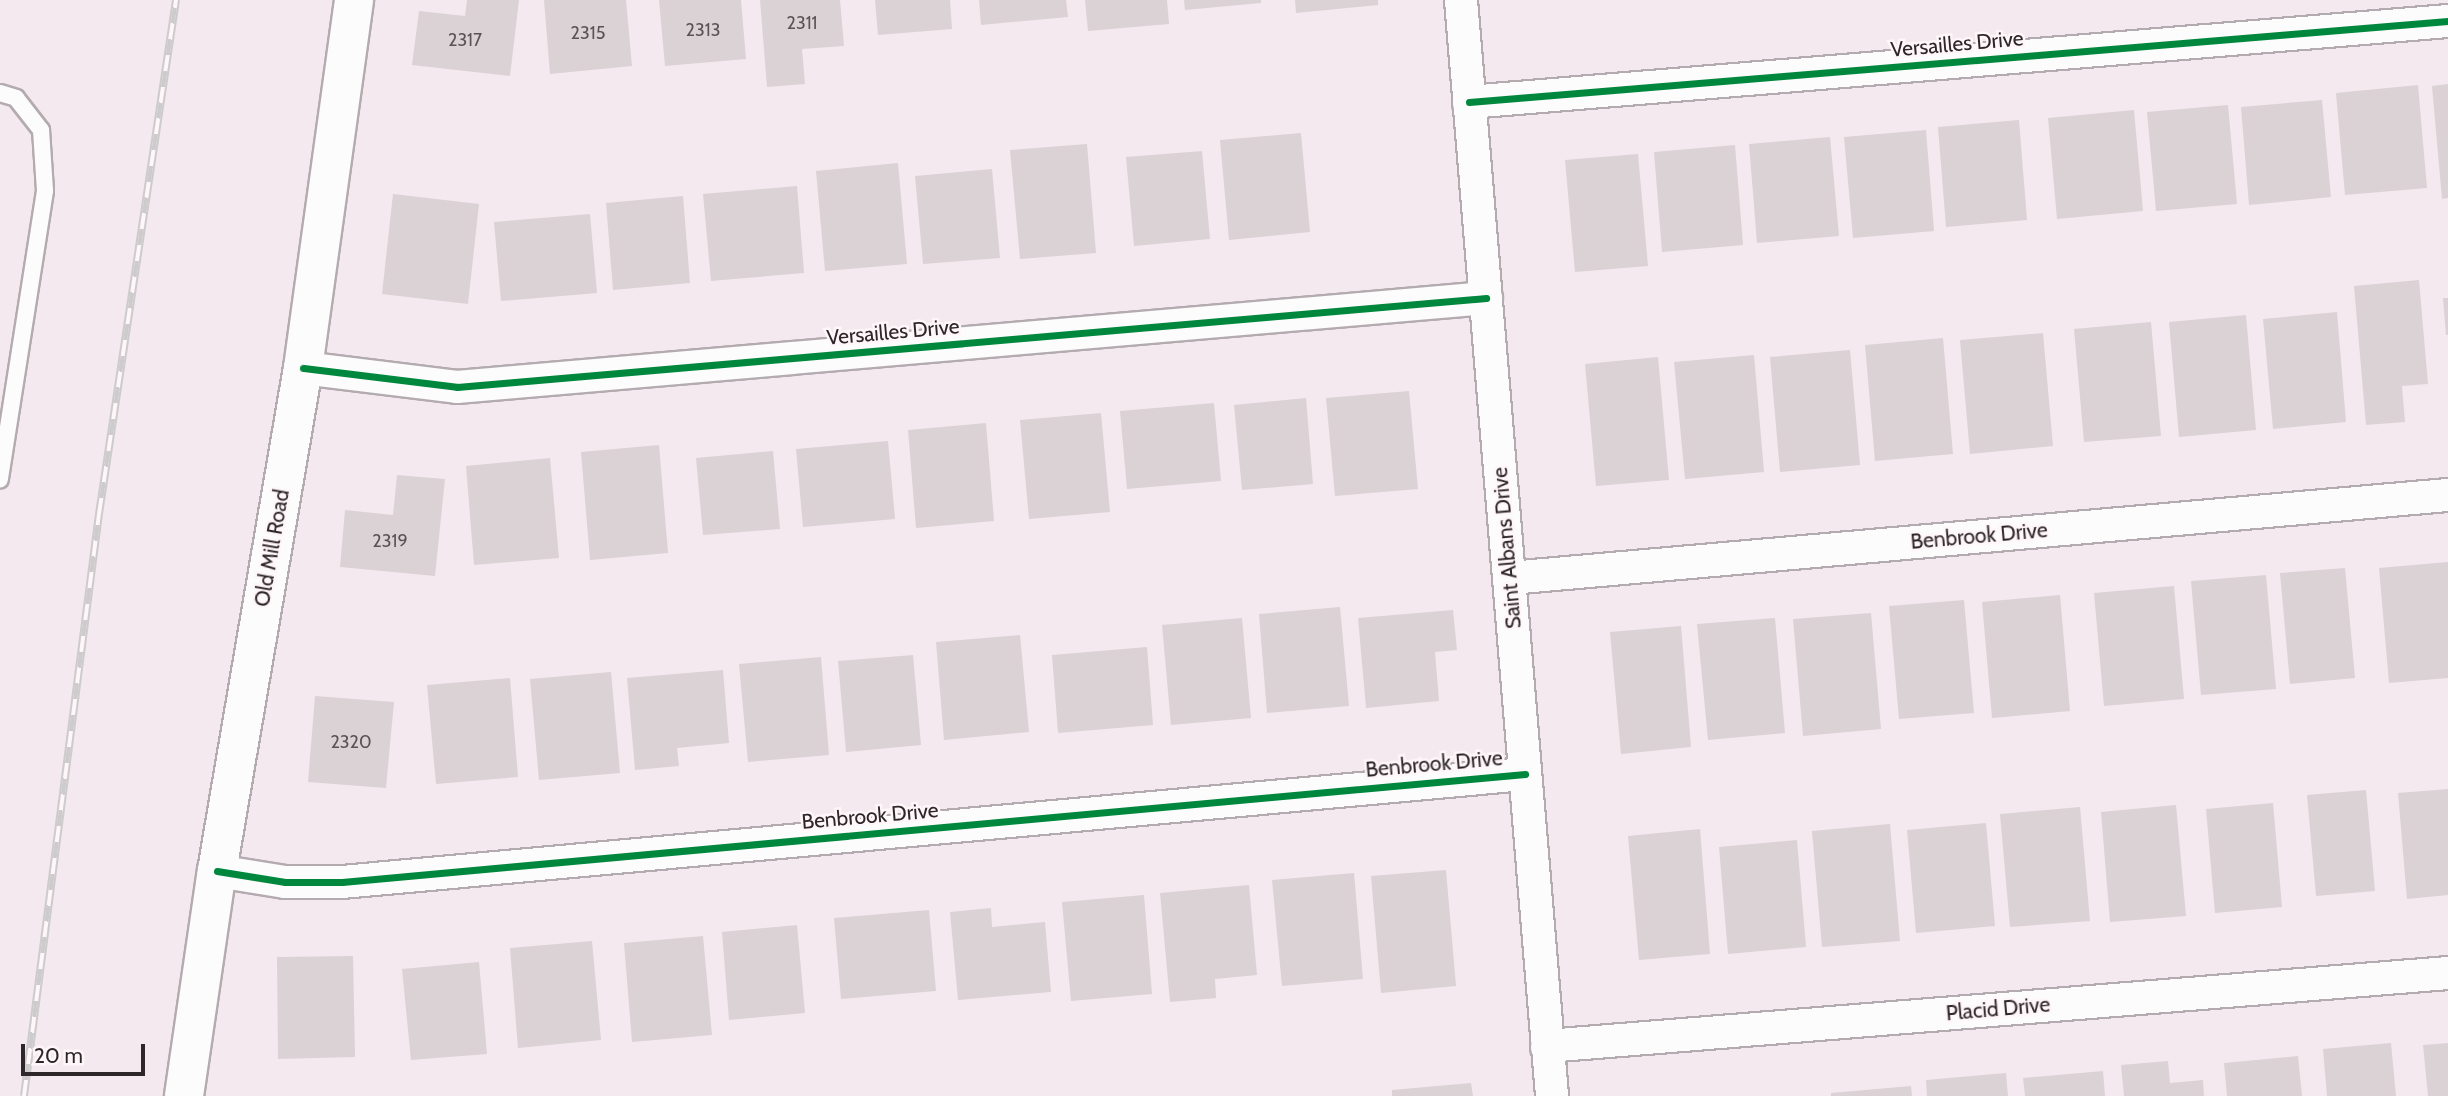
<!DOCTYPE html>
<style>
body{margin:0}
#map{position:relative;width:2448px;height:1096px;overflow:hidden;background:#f4e9ee;font-family:Cabin,sans-serif}
div>[style]{position:absolute}
.building>*{inset:0;background:#dbd2d6}
.roads{filter:drop-shadow(2px 0 #b3abaf) drop-shadow(-2px 0 #b3abaf) drop-shadow(0 2px #b3abaf) drop-shadow(0 -2px #b3abaf)}
.service>*{height:16px;margin:-8px;padding:0 8px;transform-origin:8px;border-radius:8px;background:#fdfcfc}
.minor>*{height:32px;margin:-16px;padding:0 16px;transform-origin:16px;border-radius:16px;background:#fdfcfc}
.tertiary>*{height:38px;margin:-19px;padding:0 19px;transform-origin:19px;border-radius:19px;background:#fdfcfc}
.rail>*{height:8px;margin-top:-4px;transform-origin:0;background:repeating-linear-gradient(90deg,#fef6f9 0 16px,#cecbcc 0 32px);box-sizing:border-box;border-block:2px solid #cecbcc}
.cycleway>*{height:7px;margin:-3.5px;padding:0 3.5px;transform-origin:3.5px;border-radius:3.5px;background:#00873e}
span{translate:-50% -50%;white-space:nowrap;text-align:center;line-height:1.15;-webkit-text-stroke:5px #fef6f9;paint-order:stroke}
.number-label{font-size:18px;color:#5a5356}
.number-label span{-webkit-text-stroke-width:0}
.street-label{font-size:21px;color:#2e272a}
.scale{position:absolute;left:21px;top:1044px;width:124px;height:32px;box-sizing:border-box;border:4px solid #2e272a;border-top:0;padding-left:9px;font-size:21px;line-height:24px;white-space:nowrap;color:#2e272a;-webkit-text-stroke:5px #fef6f9;paint-order:stroke}
</style>
<div id="map">
<div class="building">
<i style="clip-path:polygon(467px 0,519px 0,510px 76px,412px 65px,419px 11px,465px 16px)"></i>
<i style="clip-path:polygon(544px 0,626px 0,632px 66px,550px 74px)"></i>
<i style="clip-path:polygon(659px 0,741px 0,746px 59px,665px 66px)"></i>
<i style="clip-path:polygon(760px 0,840px 0,844px 46px,802px 49px,805px 84px,767px 87px)"></i>
<i style="clip-path:polygon(875px 0,950px 0,952px 29px,878px 35px)"></i>
<i style="clip-path:polygon(979px 0,1066px 0,1068px 17px,981px 25px)"></i>
<i style="clip-path:polygon(1085px 0,1167px 0,1169px 24px,1088px 31px)"></i>
<i style="clip-path:polygon(1184px 0,1261px 0,1261px 3px,1185px 10px)"></i>
<i style="clip-path:polygon(1295px 0,1378px 0,1378px 5px,1296px 13px)"></i>
<i style="clip-path:polygon(2448px 84px,2448px 198px,2442px 199px,2432px 86px)"></i>
<i style="clip-path:polygon(2418px 85px,2427px 188px,2345px 195px,2336px 93px)"></i>
<i style="clip-path:polygon(2322px 100px,2331px 197px,2249px 205px,2241px 107px)"></i>
<i style="clip-path:polygon(2228px 105px,2237px 204px,2156px 211px,2147px 112px)"></i>
<i style="clip-path:polygon(2134px 110px,2143px 211px,2057px 219px,2048px 118px)"></i>
<i style="clip-path:polygon(2019px 120px,2027px 220px,1946px 227px,1938px 127px)"></i>
<i style="clip-path:polygon(1926px 130px,1934px 231px,1853px 238px,1844px 137px)"></i>
<i style="clip-path:polygon(1301px 133px,1310px 232px,1229px 240px,1220px 140px)"></i>
<i style="clip-path:polygon(1830px 137px,1839px 236px,1757px 243px,1749px 144px)"></i>
<i style="clip-path:polygon(1087px 144px,1096px 253px,1020px 259px,1010px 150px)"></i>
<i style="clip-path:polygon(1735px 145px,1743px 245px,1662px 252px,1654px 152px)"></i>
<i style="clip-path:polygon(1202px 151px,1210px 239px,1134px 246px,1126px 157px)"></i>
<i style="clip-path:polygon(1638px 154px,1648px 266px,1575px 272px,1565px 160px)"></i>
<i style="clip-path:polygon(898px 163px,907px 264px,825px 271px,816px 171px)"></i>
<i style="clip-path:polygon(992px 169px,1000px 258px,923px 264px,915px 176px)"></i>
<i style="clip-path:polygon(797px 186px,804px 273px,711px 281px,703px 194px)"></i>
<i style="clip-path:polygon(393px 194px,479px 204px,468px 304px,382px 294px)"></i>
<i style="clip-path:polygon(683px 196px,690px 283px,613px 290px,606px 203px)"></i>
<i style="clip-path:polygon(590px 214px,597px 293px,501px 301px,494px 222px)"></i>
<i style="clip-path:polygon(2419px 280px,2428px 384px,2402px 386px,2405px 422px,2366px 425px,2354px 286px)"></i>
<i style="clip-path:polygon(2443px 298px,2448px 298px,2448px 335px,2446px 335px)"></i>
<i style="clip-path:polygon(2337px 312px,2346px 422px,2273px 429px,2263px 319px)"></i>
<i style="clip-path:polygon(2246px 315px,2256px 430px,2179px 437px,2169px 322px)"></i>
<i style="clip-path:polygon(2151px 322px,2161px 436px,2084px 442px,2074px 329px)"></i>
<i style="clip-path:polygon(2043px 333px,2053px 446px,1970px 454px,1960px 340px)"></i>
<i style="clip-path:polygon(1943px 338px,1953px 454px,1875px 461px,1865px 345px)"></i>
<i style="clip-path:polygon(1850px 350px,1860px 465px,1780px 472px,1770px 357px)"></i>
<i style="clip-path:polygon(1754px 355px,1764px 472px,1685px 479px,1674px 362px)"></i>
<i style="clip-path:polygon(1658px 357px,1669px 480px,1596px 486px,1585px 364px)"></i>
<i style="clip-path:polygon(1409px 391px,1418px 489px,1335px 496px,1326px 398px)"></i>
<i style="clip-path:polygon(1306px 398px,1313px 484px,1242px 490px,1234px 405px)"></i>
<i style="clip-path:polygon(1214px 403px,1221px 481px,1127px 489px,1120px 411px)"></i>
<i style="clip-path:polygon(1101px 413px,1110px 512px,1029px 519px,1020px 420px)"></i>
<i style="clip-path:polygon(986px 423px,994px 521px,916px 528px,908px 430px)"></i>
<i style="clip-path:polygon(888px 441px,895px 519px,803px 527px,796px 449px)"></i>
<i style="clip-path:polygon(659px 445px,668px 553px,590px 560px,581px 452px)"></i>
<i style="clip-path:polygon(773px 451px,780px 529px,703px 535px,696px 458px)"></i>
<i style="clip-path:polygon(550px 458px,559px 558px,474px 565px,466px 466px)"></i>
<i style="clip-path:polygon(397px 475px,445px 479px,435px 576px,340px 567px,345px 510px,393px 515px)"></i>
<i style="clip-path:polygon(2448px 562px,2448px 678px,2389px 683px,2379px 568px)"></i>
<i style="clip-path:polygon(2345px 568px,2355px 678px,2290px 684px,2280px 573px)"></i>
<i style="clip-path:polygon(2266px 575px,2276px 689px,2201px 695px,2191px 581px)"></i>
<i style="clip-path:polygon(2174px 586px,2184px 699px,2104px 706px,2094px 593px)"></i>
<i style="clip-path:polygon(2060px 595px,2070px 711px,1992px 718px,1982px 602px)"></i>
<i style="clip-path:polygon(1964px 600px,1974px 713px,1899px 719px,1889px 606px)"></i>
<i style="clip-path:polygon(1340px 607px,1349px 706px,1267px 713px,1259px 614px)"></i>
<i style="clip-path:polygon(1453px 610px,1457px 650px,1435px 652px,1439px 701px,1366px 708px,1358px 618px)"></i>
<i style="clip-path:polygon(1871px 613px,1881px 729px,1803px 736px,1793px 619px)"></i>
<i style="clip-path:polygon(1242px 618px,1251px 718px,1171px 725px,1162px 625px)"></i>
<i style="clip-path:polygon(1775px 618px,1785px 733px,1708px 740px,1697px 624px)"></i>
<i style="clip-path:polygon(1681px 626px,1691px 747px,1621px 754px,1610px 632px)"></i>
<i style="clip-path:polygon(1020px 635px,1029px 732px,944px 740px,936px 642px)"></i>
<i style="clip-path:polygon(1147px 647px,1153px 725px,1058px 733px,1052px 655px)"></i>
<i style="clip-path:polygon(913px 655px,921px 745px,846px 752px,838px 661px)"></i>
<i style="clip-path:polygon(821px 657px,829px 755px,748px 762px,739px 664px)"></i>
<i style="clip-path:polygon(723px 670px,729px 743px,677px 748px,679px 766px,635px 770px,627px 678px)"></i>
<i style="clip-path:polygon(611px 672px,620px 773px,539px 780px,530px 679px)"></i>
<i style="clip-path:polygon(510px 678px,518px 777px,436px 784px,427px 685px)"></i>
<i style="clip-path:polygon(315px 696px,394px 702px,386px 788px,308px 782px)"></i>
<i style="clip-path:polygon(2448px 789px,2448px 895px,2407px 899px,2398px 793px)"></i>
<i style="clip-path:polygon(2366px 790px,2375px 891px,2316px 896px,2307px 795px)"></i>
<i style="clip-path:polygon(2273px 803px,2282px 907px,2215px 913px,2206px 809px)"></i>
<i style="clip-path:polygon(2176px 805px,2186px 916px,2110px 922px,2101px 812px)"></i>
<i style="clip-path:polygon(2080px 807px,2090px 921px,2010px 927px,2000px 814px)"></i>
<i style="clip-path:polygon(1986px 823px,1995px 926px,1916px 933px,1907px 830px)"></i>
<i style="clip-path:polygon(1890px 824px,1900px 941px,1822px 947px,1812px 831px)"></i>
<i style="clip-path:polygon(1700px 829px,1710px 954px,1639px 960px,1628px 836px)"></i>
<i style="clip-path:polygon(1797px 840px,1806px 947px,1728px 954px,1719px 847px)"></i>
<i style="clip-path:polygon(1446px 870px,1456px 986px,1381px 993px,1371px 876px)"></i>
<i style="clip-path:polygon(1354px 873px,1363px 979px,1282px 986px,1272px 880px)"></i>
<i style="clip-path:polygon(1249px 885px,1257px 975px,1215px 979px,1216px 998px,1170px 1002px,1160px 893px)"></i>
<i style="clip-path:polygon(1144px 895px,1152px 994px,1071px 1001px,1062px 902px)"></i>
<i style="clip-path:polygon(991px 908px,992px 927px,1045px 922px,1051px 992px,958px 1000px,950px 912px)"></i>
<i style="clip-path:polygon(929px 910px,936px 991px,841px 999px,834px 918px)"></i>
<i style="clip-path:polygon(797px 925px,805px 1013px,729px 1020px,722px 932px)"></i>
<i style="clip-path:polygon(703px 936px,712px 1035px,632px 1042px,624px 943px)"></i>
<i style="clip-path:polygon(592px 941px,601px 1040px,518px 1048px,510px 948px)"></i>
<i style="clip-path:polygon(353px 956px,355px 1057px,278px 1059px,277px 957px)"></i>
<i style="clip-path:polygon(479px 962px,487px 1054px,411px 1060px,402px 969px)"></i>
<i style="clip-path:polygon(2391px 1043px,2396px 1096px,2327px 1096px,2323px 1049px)"></i>
<i style="clip-path:polygon(2448px 1043px,2448px 1096px,2428px 1096px,2423px 1045px)"></i>
<i style="clip-path:polygon(2298px 1056px,2302px 1096px,2227px 1096px,2224px 1063px)"></i>
<i style="clip-path:polygon(2168px 1061px,2170px 1083px,2203px 1080px,2204px 1096px,2124px 1096px,2121px 1065px)"></i>
<i style="clip-path:polygon(2103px 1071px,2105px 1096px,2025px 1096px,2023px 1078px)"></i>
<i style="clip-path:polygon(2006px 1073px,2008px 1096px,1927px 1096px,1926px 1080px)"></i>
<i style="clip-path:polygon(1471px 1083px,1473px 1096px,1392px 1096px,1392px 1090px)"></i>
<i style="clip-path:polygon(1911px 1086px,1912px 1096px,1831px 1096px,1831px 1093px)"></i>
</div>
<div class="roads">
<div class="service">
<i style="left:0;top:93px;width:17px;rotate:17deg"></i>
<i style="left:16px;top:98px;width:41px;rotate:52deg"></i>
<i style="left:41px;top:130px;width:61px;rotate:86.2deg"></i>
<i style="left:45px;top:191px;width:292px;rotate:98.9deg"></i>
</div>
<div class="minor">
<i style="left:1461px;top:0;width:1100px;rotate:85.25deg"></i>
<i style="left:1469px;top:102px;width:982px;rotate:-4.73deg"></i>
<i style="left:303px;top:368px;width:155px;rotate:7deg"></i>
<i style="left:457px;top:387px;width:1033px;rotate:-4.94deg"></i>
<i style="left:1510px;top:578px;width:942px;rotate:-5.06deg"></i>
<i style="left:217px;top:871px;width:69px;rotate:9.2deg"></i>
<i style="left:285px;top:882px;width:57px"></i>
<i style="left:342px;top:882px;width:1188px;rotate:-5.22deg"></i>
<i style="left:1547px;top:1046px;width:904px;rotate:-4.63deg"></i>
</div>
<div class="tertiary">
<i style="left:184px;top:1096px;width:227px;rotate:-81.7deg"></i>
<i style="left:217px;top:871px;width:510px;rotate:-80.3deg"></i>
<i style="left:303px;top:368px;width:372px;rotate:-82.1deg"></i>
</div>
</div>
<div class="rail">
<i style="left:24px;top:1096px;width:587px;rotate:-82.66deg"></i>
<i style="left:99px;top:514px;width:520px;rotate:-81.48deg"></i>
</div>
<div class="cycleway">
<i style="left:1469px;top:102px;width:982px;rotate:-4.73deg"></i>
<i style="left:303px;top:368px;width:155px;rotate:7deg"></i>
<i style="left:457px;top:387px;width:1033px;rotate:-4.94deg"></i>
<i style="left:217px;top:871px;width:69px;rotate:9.2deg"></i>
<i style="left:285px;top:882px;width:57px"></i>
<i style="left:342px;top:882px;width:1188px;rotate:-5.22deg"></i>
</div>
<div class="number-label">
<span style="left:802px;top:23px">2311</span>
<span style="left:703px;top:30px">2313</span>
<span style="left:588px;top:33px">2315</span>
<span style="left:465px;top:40px">2317</span>
<span style="left:390px;top:541px">2319</span>
<span style="left:351px;top:742px">2320</span>
</div>
<div class="street-label">
<span style="left:1957px;top:44px;rotate:-5deg">Versailles Drive</span>
<span style="left:893px;top:332px;rotate:-5deg">Versailles Drive</span>
<span style="left:1979px;top:536px;rotate:-5deg">Benbrook Drive</span>
<span style="left:272px;top:548px;rotate:-80deg">Old Mill Road</span>
<span style="left:1507px;top:548px;rotate:-95deg">Saint Albans Drive</span>
<span style="left:1434px;top:764px;rotate:-5deg">Benbrook Drive</span>
<span style="left:870px;top:816px;rotate:-5deg">Benbrook Drive</span>
<span style="left:1998px;top:1009px;rotate:-5deg">Placid Drive</span>
</div>
<div class="scale">20 m</div>
</div>
